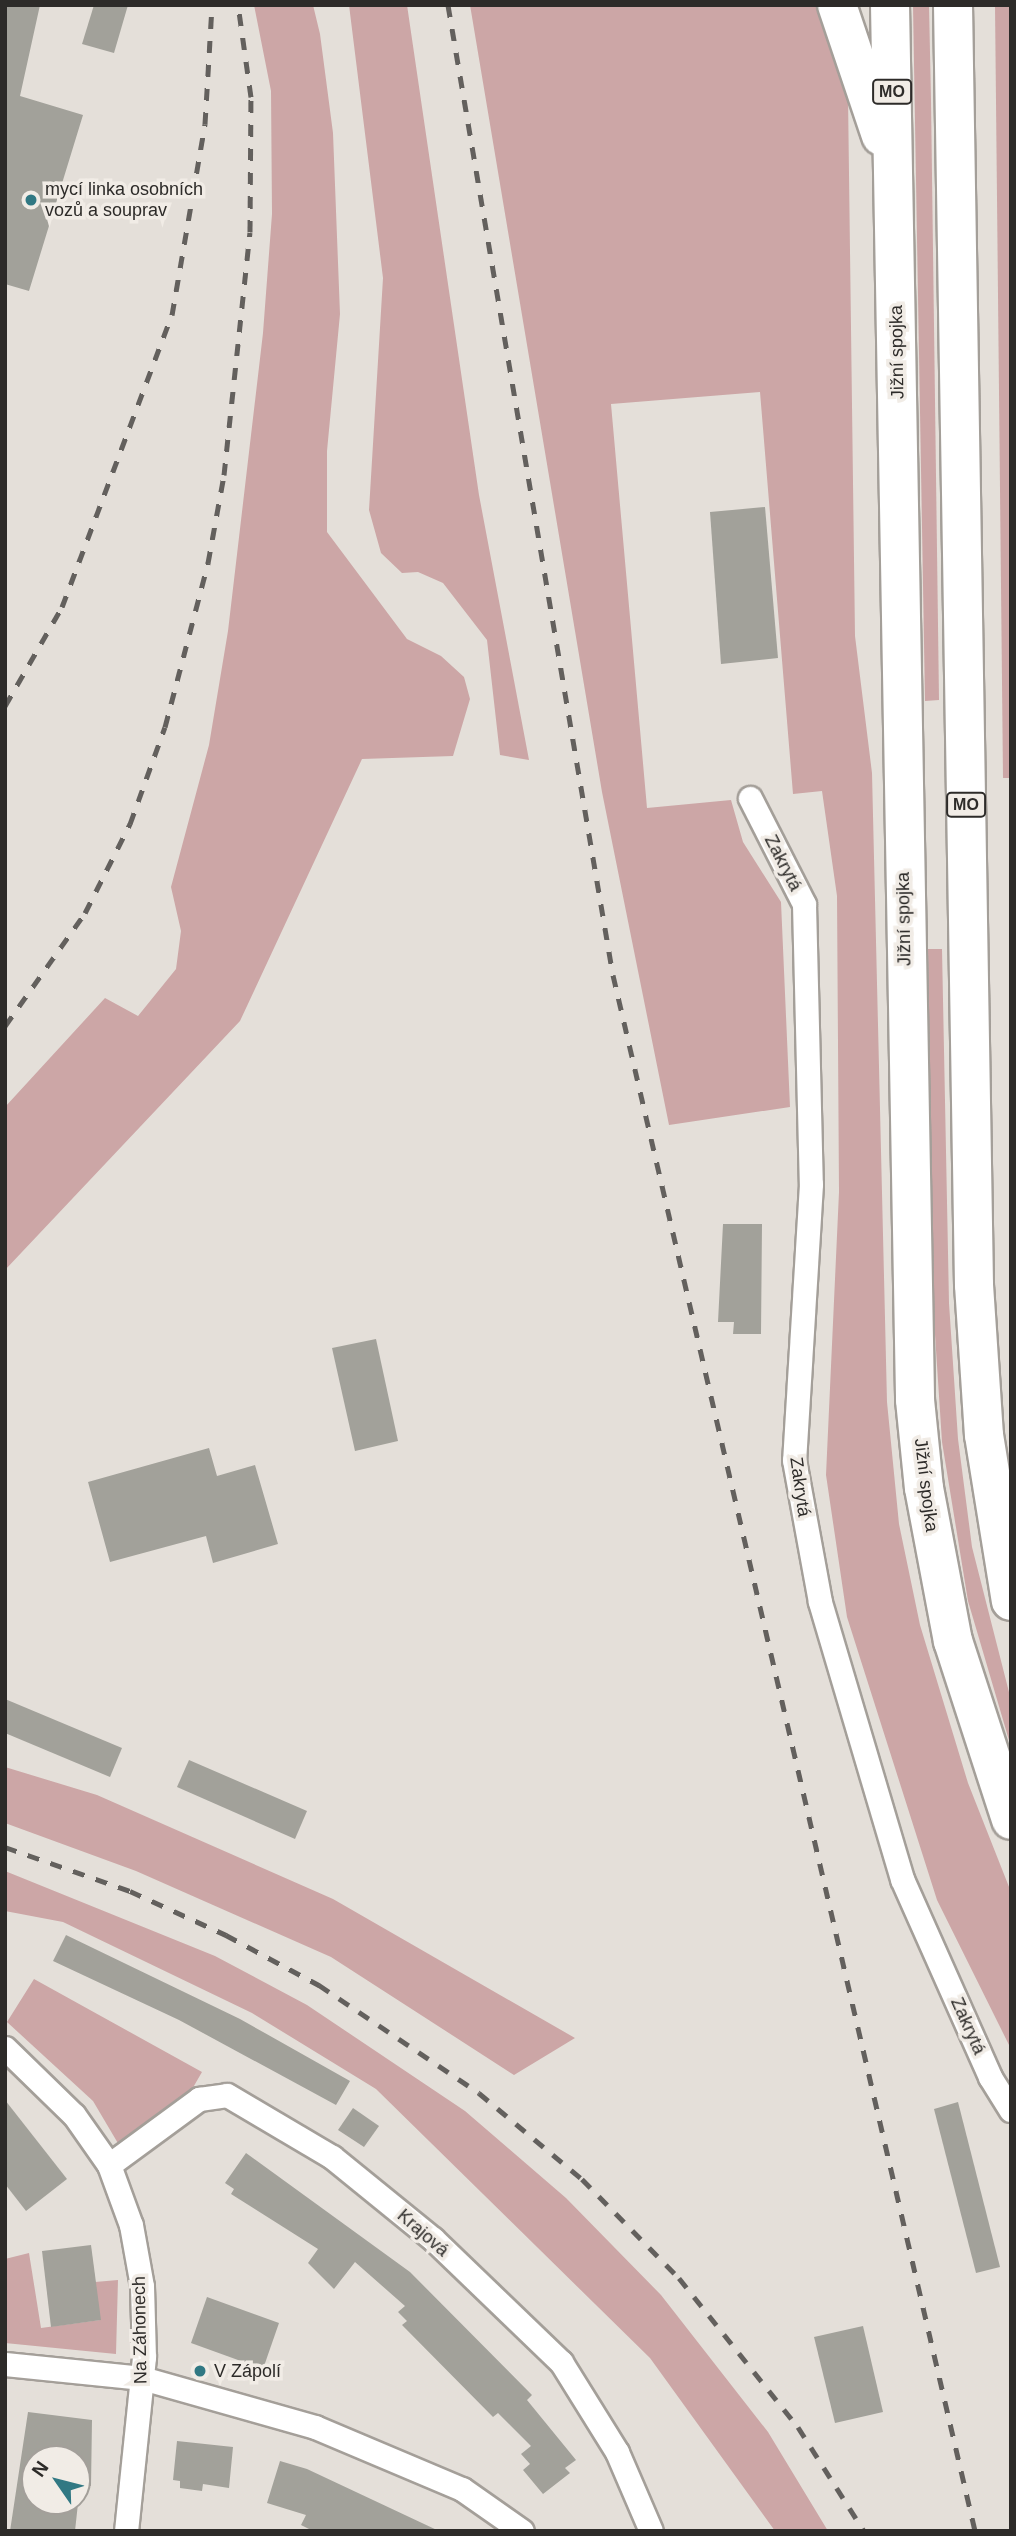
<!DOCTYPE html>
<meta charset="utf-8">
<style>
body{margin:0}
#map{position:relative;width:1016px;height:2536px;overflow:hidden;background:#e4dfd9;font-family:Arial,sans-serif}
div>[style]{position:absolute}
.green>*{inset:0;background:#cca6a6}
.building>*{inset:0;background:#a2a19a}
.roads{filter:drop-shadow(2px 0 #a49f99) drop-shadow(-2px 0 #a49f99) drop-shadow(0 2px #a49f99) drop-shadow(0 -2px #a49f99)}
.street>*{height:23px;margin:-11.5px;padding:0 11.5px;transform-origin:11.5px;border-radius:11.5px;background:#fff}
.highway>*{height:38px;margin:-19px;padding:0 19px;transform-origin:19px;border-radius:19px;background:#fff}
.rail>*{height:5px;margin-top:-2.5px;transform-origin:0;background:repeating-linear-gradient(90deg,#63605d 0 12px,transparent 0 24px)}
.dots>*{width:19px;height:19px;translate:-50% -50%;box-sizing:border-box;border:4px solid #f1ece6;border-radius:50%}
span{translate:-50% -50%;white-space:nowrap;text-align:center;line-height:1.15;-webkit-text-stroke:7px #f1ece6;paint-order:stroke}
.shield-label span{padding:2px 5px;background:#f1ece6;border:2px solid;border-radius:5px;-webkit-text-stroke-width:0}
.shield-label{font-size:16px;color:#2d2b29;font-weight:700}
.poi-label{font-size:18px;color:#2d2b29}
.left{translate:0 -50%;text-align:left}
.street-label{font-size:18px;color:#2d2b29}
.frame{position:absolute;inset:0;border:7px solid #2d2b29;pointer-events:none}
.north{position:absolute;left:21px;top:2445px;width:70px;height:70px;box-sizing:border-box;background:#f1ece6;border:2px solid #a39f9a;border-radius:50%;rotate:305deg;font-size:19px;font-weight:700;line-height:28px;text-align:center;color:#2d2b29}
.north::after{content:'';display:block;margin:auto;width:24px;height:32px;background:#317883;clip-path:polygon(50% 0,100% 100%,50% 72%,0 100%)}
</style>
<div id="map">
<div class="green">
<i style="clip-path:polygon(254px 5px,313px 5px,320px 34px,333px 133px,340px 314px,327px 451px,327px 532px,407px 639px,441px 656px,464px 677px,470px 699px,453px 756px,362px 759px,240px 1021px,5px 1270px,5px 1107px,105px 998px,138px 1016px,176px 969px,181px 931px,171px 887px,209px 745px,228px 631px,263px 333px,272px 214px,271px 91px)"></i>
<i style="clip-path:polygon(349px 5px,407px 5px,479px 495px,529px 760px,500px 755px,487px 640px,443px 583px,418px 572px,402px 573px,381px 553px,369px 510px,383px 278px)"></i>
<i style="clip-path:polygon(470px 5px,822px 5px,848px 96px,855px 636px,872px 773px,887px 1402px,899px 1524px,920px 1625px,968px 1783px,1011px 1892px,1011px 2049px,937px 1900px,847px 1617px,826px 1475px,839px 1192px,837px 896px,822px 791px,793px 794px,760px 392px,611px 404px,647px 808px,731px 800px,743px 842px,781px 902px,790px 1107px,669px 1125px,602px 792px)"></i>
<i style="clip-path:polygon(913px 5px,929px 5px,931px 100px,939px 700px,925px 701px)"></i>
<i style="clip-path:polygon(995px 5px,1011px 5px,1011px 778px,1003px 778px)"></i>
<i style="clip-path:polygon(928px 949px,942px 949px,949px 1303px,958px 1439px,972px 1547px,1011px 1700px,1011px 1747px,968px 1601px,942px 1442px,933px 1304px)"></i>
<i style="clip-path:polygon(5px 1767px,97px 1795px,333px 1899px,575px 2038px,514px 2075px,331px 1957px,136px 1871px,5px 1823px)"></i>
<i style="clip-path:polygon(5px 1871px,215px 1956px,307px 2005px,465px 2111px,566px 2198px,661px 2295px,768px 2432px,828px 2531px,775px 2531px,650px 2358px,376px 2089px,252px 2013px,63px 1922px,5px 1911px)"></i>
<i style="clip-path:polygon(34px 1979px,202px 2072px,191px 2091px,119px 2145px,93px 2101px,7px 2022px)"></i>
<i style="clip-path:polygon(29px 2253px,41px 2328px,100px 2320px,95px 2282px,118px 2280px,116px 2354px,5px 2343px,5px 2259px)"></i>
</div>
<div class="building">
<i style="clip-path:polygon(5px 5px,40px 5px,20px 96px,83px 115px,29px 291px,5px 284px)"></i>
<i style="clip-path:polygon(94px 5px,128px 5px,114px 53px,82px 44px)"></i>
<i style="clip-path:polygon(765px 507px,778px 658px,721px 664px,710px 512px)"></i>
<i style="clip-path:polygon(723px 1224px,762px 1224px,761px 1334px,733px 1334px,734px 1322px,718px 1322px)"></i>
<i style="clip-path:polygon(376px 1339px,398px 1441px,355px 1451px,332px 1348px)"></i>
<i style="clip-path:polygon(209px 1448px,217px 1476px,255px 1465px,278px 1544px,213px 1563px,206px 1536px,110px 1562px,88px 1482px)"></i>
<i style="clip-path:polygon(5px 1699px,122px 1748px,110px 1777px,5px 1733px)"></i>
<i style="clip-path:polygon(189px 1760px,307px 1811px,295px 1839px,177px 1787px)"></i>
<i style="clip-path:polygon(66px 1935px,240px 2019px,350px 2081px,336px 2105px,179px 2020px,53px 1961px)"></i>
<i style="clip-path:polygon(5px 2100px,67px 2179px,26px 2211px,5px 2184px)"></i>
<i style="clip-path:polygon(958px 2102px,1000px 2267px,976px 2273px,934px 2109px)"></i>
<i style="clip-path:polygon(353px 2108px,379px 2126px,364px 2147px,338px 2130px)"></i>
<i style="clip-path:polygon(246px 2153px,410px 2272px,532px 2395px,527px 2400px,576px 2460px,565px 2468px,570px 2473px,543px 2494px,523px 2470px,530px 2464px,521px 2454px,531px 2446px,498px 2413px,493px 2417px,402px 2325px,407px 2321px,398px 2312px,405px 2306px,355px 2262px,334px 2289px,308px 2263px,318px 2249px,231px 2194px,234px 2189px,225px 2183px)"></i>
<i style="clip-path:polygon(91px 2245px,101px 2320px,51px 2327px,42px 2251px)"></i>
<i style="clip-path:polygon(207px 2297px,279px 2323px,263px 2369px,191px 2343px)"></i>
<i style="clip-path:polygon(863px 2326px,883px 2412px,835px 2423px,814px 2337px)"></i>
<i style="clip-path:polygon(evenodd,28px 2412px,92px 2420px,91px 2486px,80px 2485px,75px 2531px,10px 2531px,28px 2412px,35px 2459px,77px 2459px,77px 2501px,35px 2501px,35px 2459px)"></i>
<i style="clip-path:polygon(177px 2441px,233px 2447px,229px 2488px,203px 2484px,202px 2491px,180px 2488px,180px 2481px,173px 2480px)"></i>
<i style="clip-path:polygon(280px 2461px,307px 2469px,439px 2531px,313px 2531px,301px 2525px,306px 2515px,267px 2503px)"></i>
</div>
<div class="roads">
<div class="street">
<i style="left:750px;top:798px;width:119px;rotate:63deg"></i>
<i style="left:804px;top:904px;width:280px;rotate:88.6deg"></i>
<i style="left:811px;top:1184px;width:277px;rotate:93.5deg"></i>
<i style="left:794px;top:1460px;width:144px;rotate:79.6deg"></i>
<i style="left:820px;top:1602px;width:289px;rotate:73.5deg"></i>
<i style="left:902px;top:1879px;width:217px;rotate:66deg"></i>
<i style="left:990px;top:2077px;width:39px;rotate:58deg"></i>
<i style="left:5px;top:2048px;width:96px;rotate:44.2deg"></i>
<i style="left:74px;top:2115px;width:61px;rotate:55deg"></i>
<i style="left:109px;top:2165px;width:64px;rotate:69.9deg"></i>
<i style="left:131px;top:2225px;width:62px;rotate:79.8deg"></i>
<i style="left:142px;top:2286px;width:71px;rotate:88.4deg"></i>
<i style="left:144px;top:2357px;width:175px;rotate:95.9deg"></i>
<i style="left:109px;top:2165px;width:112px;rotate:-36.3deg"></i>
<i style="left:199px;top:2099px;width:28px;rotate:-8deg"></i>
<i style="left:227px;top:2095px;width:122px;rotate:30.6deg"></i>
<i style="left:332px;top:2157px;width:130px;rotate:39.1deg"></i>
<i style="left:433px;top:2239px;width:178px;rotate:43.9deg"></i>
<i style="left:561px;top:2362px;width:106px;rotate:58.1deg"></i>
<i style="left:617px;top:2452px;width:86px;rotate:66.7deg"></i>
<i style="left:5px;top:2364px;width:138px;rotate:5.8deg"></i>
<i style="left:142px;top:2378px;width:180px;rotate:15.8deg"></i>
<i style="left:315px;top:2427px;width:160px;rotate:22.9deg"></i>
<i style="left:462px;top:2489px;width:73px;rotate:35deg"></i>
</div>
<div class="highway">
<i style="left:837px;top:5px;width:138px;rotate:71.4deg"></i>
<i style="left:890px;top:5px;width:1395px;rotate:88.97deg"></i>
<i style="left:915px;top:1400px;width:88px;rotate:84.2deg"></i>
<i style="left:924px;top:1488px;width:156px;rotate:79.3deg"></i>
<i style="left:953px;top:1641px;width:188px;rotate:72deg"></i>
<i style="left:953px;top:5px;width:1280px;rotate:89.06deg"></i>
<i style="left:974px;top:1285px;width:150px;rotate:86.2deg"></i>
<i style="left:984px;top:1435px;width:168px;rotate:80.8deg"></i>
</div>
</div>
<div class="rail">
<i style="left:448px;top:5px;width:984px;rotate:80.35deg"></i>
<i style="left:613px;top:975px;width:1598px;rotate:76.9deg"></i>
<i style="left:5px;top:706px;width:114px;rotate:-60.1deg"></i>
<i style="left:62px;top:607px;width:312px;rotate:-69.4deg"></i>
<i style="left:172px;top:315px;width:194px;rotate:-80.2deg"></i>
<i style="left:205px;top:124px;width:119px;rotate:-86.6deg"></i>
<i style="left:5px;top:1026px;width:138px;rotate:-54.7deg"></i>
<i style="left:85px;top:913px;width:100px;rotate:-63.2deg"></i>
<i style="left:130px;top:824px;width:103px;rotate:-70.2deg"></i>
<i style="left:165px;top:727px;width:170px;rotate:-75.3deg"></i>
<i style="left:208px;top:563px;width:89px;rotate:-79.7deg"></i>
<i style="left:224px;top:475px;width:244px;rotate:-83.9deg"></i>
<i style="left:250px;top:232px;width:135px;rotate:-89.6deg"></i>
<i style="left:251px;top:97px;width:93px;rotate:-98deg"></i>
<i style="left:5px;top:1847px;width:133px;rotate:19.4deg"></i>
<i style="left:130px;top:1891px;width:106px;rotate:24.6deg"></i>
<i style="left:226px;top:1935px;width:106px;rotate:28.3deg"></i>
<i style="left:319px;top:1985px;width:193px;rotate:34deg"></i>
<i style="left:479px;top:2093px;width:134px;rotate:39.9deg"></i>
<i style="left:582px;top:2179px;width:139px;rotate:45.6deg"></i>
<i style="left:679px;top:2278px;width:191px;rotate:51.4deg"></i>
<i style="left:798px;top:2427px;width:123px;rotate:57.6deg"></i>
</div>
<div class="dots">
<i style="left:31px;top:200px;background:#317883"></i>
<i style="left:200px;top:2371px;background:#317883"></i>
</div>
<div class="shield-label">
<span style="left:892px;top:92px">MO</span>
<span style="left:966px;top:805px">MO</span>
</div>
<div class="poi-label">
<span class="left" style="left:45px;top:200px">mycí linka osobních<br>vozů a souprav</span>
<span class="left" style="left:214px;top:2371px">V Zápolí</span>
</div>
<div class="street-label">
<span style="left:897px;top:352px;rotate:-91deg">Jižní spojka</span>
<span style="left:783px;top:863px;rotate:63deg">Zakrytá</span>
<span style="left:904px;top:919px;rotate:-91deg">Jižní spojka</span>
<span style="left:926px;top:1485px;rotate:83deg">Jižní spojka</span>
<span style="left:800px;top:1487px;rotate:82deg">Zakrytá</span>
<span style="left:968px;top:2026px;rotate:66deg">Zakrytá</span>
<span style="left:423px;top:2233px;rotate:41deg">Krajová</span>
<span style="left:140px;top:2330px;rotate:-91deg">Na Záhonech</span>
</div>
<div class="frame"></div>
<div class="north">N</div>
</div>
